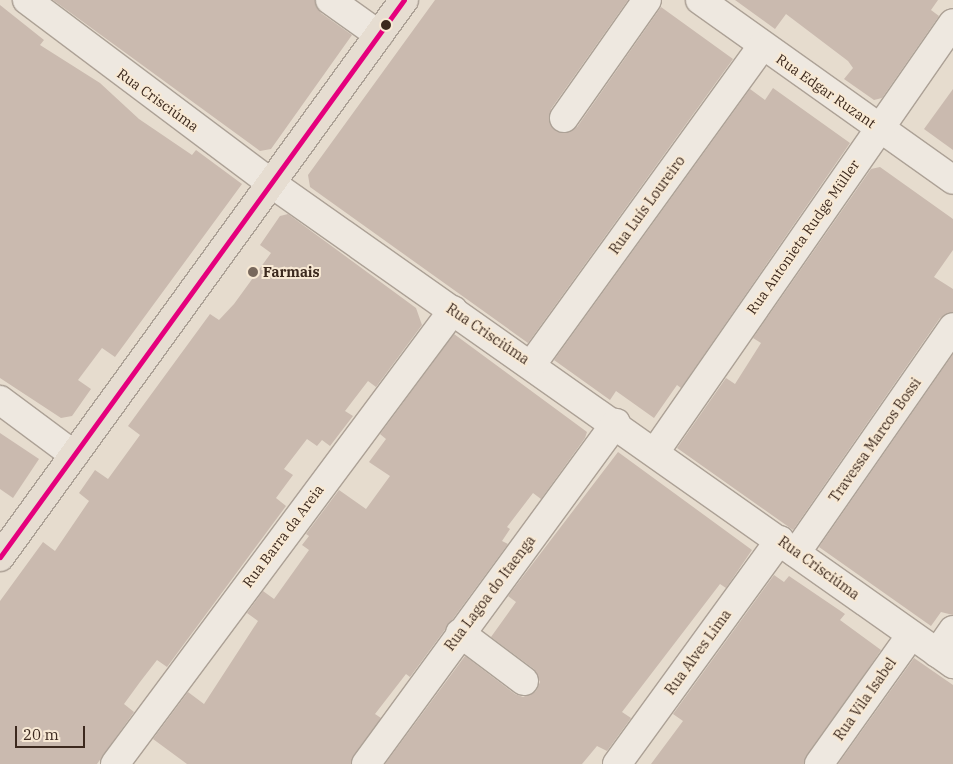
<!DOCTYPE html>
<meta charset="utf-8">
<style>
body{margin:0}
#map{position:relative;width:953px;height:764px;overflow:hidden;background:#e6dcce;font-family:"IBM Plex Serif",serif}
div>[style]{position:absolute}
.building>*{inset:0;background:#cabaaf}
.roads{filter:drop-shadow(1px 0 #aca196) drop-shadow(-1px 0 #aca196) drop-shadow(0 1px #aca196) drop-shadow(0 -1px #aca196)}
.minor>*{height:28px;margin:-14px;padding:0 14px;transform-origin:14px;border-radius:14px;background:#eee8e0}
.major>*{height:28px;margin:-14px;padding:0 14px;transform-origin:14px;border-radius:14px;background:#e6ddd1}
.bus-1>*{height:5px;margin:-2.5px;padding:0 2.5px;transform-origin:2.5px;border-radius:2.5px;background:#e5007d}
.dots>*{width:14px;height:14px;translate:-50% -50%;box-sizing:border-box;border:2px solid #f8e9d4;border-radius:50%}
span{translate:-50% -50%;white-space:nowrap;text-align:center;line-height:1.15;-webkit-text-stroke:4px #f8e9d4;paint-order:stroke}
.street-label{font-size:14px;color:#3c291e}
.poi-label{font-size:14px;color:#3c291e;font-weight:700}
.left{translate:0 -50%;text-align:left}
.scale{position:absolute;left:15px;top:726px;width:70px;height:22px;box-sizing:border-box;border:2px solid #3c291e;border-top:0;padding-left:6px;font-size:15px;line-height:18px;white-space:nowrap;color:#3c291e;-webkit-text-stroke:4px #f8e9d4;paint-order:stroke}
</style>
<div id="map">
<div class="building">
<i style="clip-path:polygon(53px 0,315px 0,321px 13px,352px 35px,271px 149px,260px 151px)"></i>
<i style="clip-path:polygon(435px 0,628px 0,551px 109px,550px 124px,562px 133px,577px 127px,661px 7px,733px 59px,528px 343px,310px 187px,308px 175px)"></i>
<i style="clip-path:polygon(735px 0,938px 0,931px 10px,939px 16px,882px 98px,874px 100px,844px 79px,853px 68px,848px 61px,786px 14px,775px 29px)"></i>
<i style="clip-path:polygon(0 5px,44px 40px,40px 45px,100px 83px,139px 119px,192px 155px,196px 150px,242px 184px,115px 357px,102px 348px,78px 380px,91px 389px,72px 416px,61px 418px,0 378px)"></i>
<i style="clip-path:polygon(773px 88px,850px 143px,681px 388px,677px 385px,654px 418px,616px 391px,610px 400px,554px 360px,750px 89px,765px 100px)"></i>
<i style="clip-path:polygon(953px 89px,953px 150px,924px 129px)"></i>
<i style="clip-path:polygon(880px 167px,953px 219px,953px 250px,934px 277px,953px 289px,953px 312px,940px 318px,793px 530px,677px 448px,726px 378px,735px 384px,761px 343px,753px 338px,871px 169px)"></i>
<i style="clip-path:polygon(288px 214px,416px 308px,422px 325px,376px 387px,368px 381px,345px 411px,353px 416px,330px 446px,322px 440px,317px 446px,307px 439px,284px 469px,293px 475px,276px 498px,286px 506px,167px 667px,157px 660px,140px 682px,124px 704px,134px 712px,97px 764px,0 764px,0 601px,43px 542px,55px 551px,89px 501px,79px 493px,95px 470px,108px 479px,140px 435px,128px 426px,210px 314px,219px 320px,234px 304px,271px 253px,260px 245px,280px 216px)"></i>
<i style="clip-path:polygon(454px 334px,587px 432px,585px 438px,541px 499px,533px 493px,507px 527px,510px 529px,502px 541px,508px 544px,410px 677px,406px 674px,375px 714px,381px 718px,351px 764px,187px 764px,153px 739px,188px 692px,204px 704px,258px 621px,247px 613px,263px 591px,274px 599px,309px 550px,302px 545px,309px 536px,306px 534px,339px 490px,366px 509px,390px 476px,369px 462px,386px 439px,380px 434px)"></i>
<i style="clip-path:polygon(953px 354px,953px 615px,941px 612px,931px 626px,819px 547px)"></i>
<i style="clip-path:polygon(0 433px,39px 459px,13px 498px,0 489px)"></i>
<i style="clip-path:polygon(618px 452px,752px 550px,726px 588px,720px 584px,622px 712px,631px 718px,607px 751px,597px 746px,582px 764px,385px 764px,465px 656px,515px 694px,523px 697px,536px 691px,540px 682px,534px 669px,491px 637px,516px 602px,508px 596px)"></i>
<i style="clip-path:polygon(774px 575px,784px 582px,789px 576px,845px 614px,840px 620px,881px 650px,804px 764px,651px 764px,683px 721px,673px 714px)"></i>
<i style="clip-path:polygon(914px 658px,953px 685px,953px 764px,838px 764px)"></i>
</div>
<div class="roads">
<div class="minor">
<i style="left:27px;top:0;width:305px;rotate:36.9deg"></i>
<i style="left:271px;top:183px;width:835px;rotate:35.19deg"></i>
<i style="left:330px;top:0;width:60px;rotate:35.5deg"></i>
<i style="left:700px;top:0;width:310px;rotate:35.4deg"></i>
<i style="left:564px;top:118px;width:144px;rotate:-54.9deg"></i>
<i style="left:532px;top:364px;width:392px;rotate:-54.1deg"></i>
<i style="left:0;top:400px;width:92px;rotate:36.6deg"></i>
<i style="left:655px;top:452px;width:522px;rotate:-55.21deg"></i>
<i style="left:796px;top:553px;width:275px;rotate:-55.2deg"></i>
<i style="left:460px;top:633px;width:80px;rotate:36.9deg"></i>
<i style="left:937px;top:653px;width:28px;rotate:-55deg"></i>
<i style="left:115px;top:764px;width:566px;rotate:-53.33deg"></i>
<i style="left:366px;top:764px;width:423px;rotate:-53.8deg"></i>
<i style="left:617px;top:764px;width:277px;rotate:-54deg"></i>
<i style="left:819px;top:764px;width:158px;rotate:-54.5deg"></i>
</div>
<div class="major">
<i style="left:0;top:557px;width:688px;rotate:-54.05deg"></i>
</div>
</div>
<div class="bus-1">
<i style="left:0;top:557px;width:688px;rotate:-54.05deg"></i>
</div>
<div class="dots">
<i style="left:386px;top:25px;background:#3c291e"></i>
<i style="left:253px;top:272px;background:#78685c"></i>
</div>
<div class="street-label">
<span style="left:826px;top:91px;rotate:35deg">Rua Edgar Ruzant</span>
<span style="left:158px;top:100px;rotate:36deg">Rua Crisciúma</span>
<span style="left:647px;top:205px;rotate:-54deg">Rua Luís Loureiro</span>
<span style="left:803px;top:237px;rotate:-55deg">Rua Antonieta Rudge Müller</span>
<span style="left:488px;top:334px;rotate:34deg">Rua Crisciúma</span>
<span style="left:875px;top:440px;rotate:-55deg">Travessa Marcos Bossi</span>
<span style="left:283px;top:536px;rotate:-53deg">Rua Barra da Areia</span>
<span style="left:819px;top:568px;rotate:36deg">Rua Crisciúma</span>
<span style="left:490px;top:593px;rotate:-53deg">Rua Lagoa do Itaenga</span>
<span style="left:698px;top:652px;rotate:-54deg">Rua Alves Lima</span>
<span style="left:865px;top:699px;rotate:-55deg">Rua Vila Isabel</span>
</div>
<div class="poi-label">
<span class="left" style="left:263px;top:272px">Farmais</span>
</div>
<div class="scale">20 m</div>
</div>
